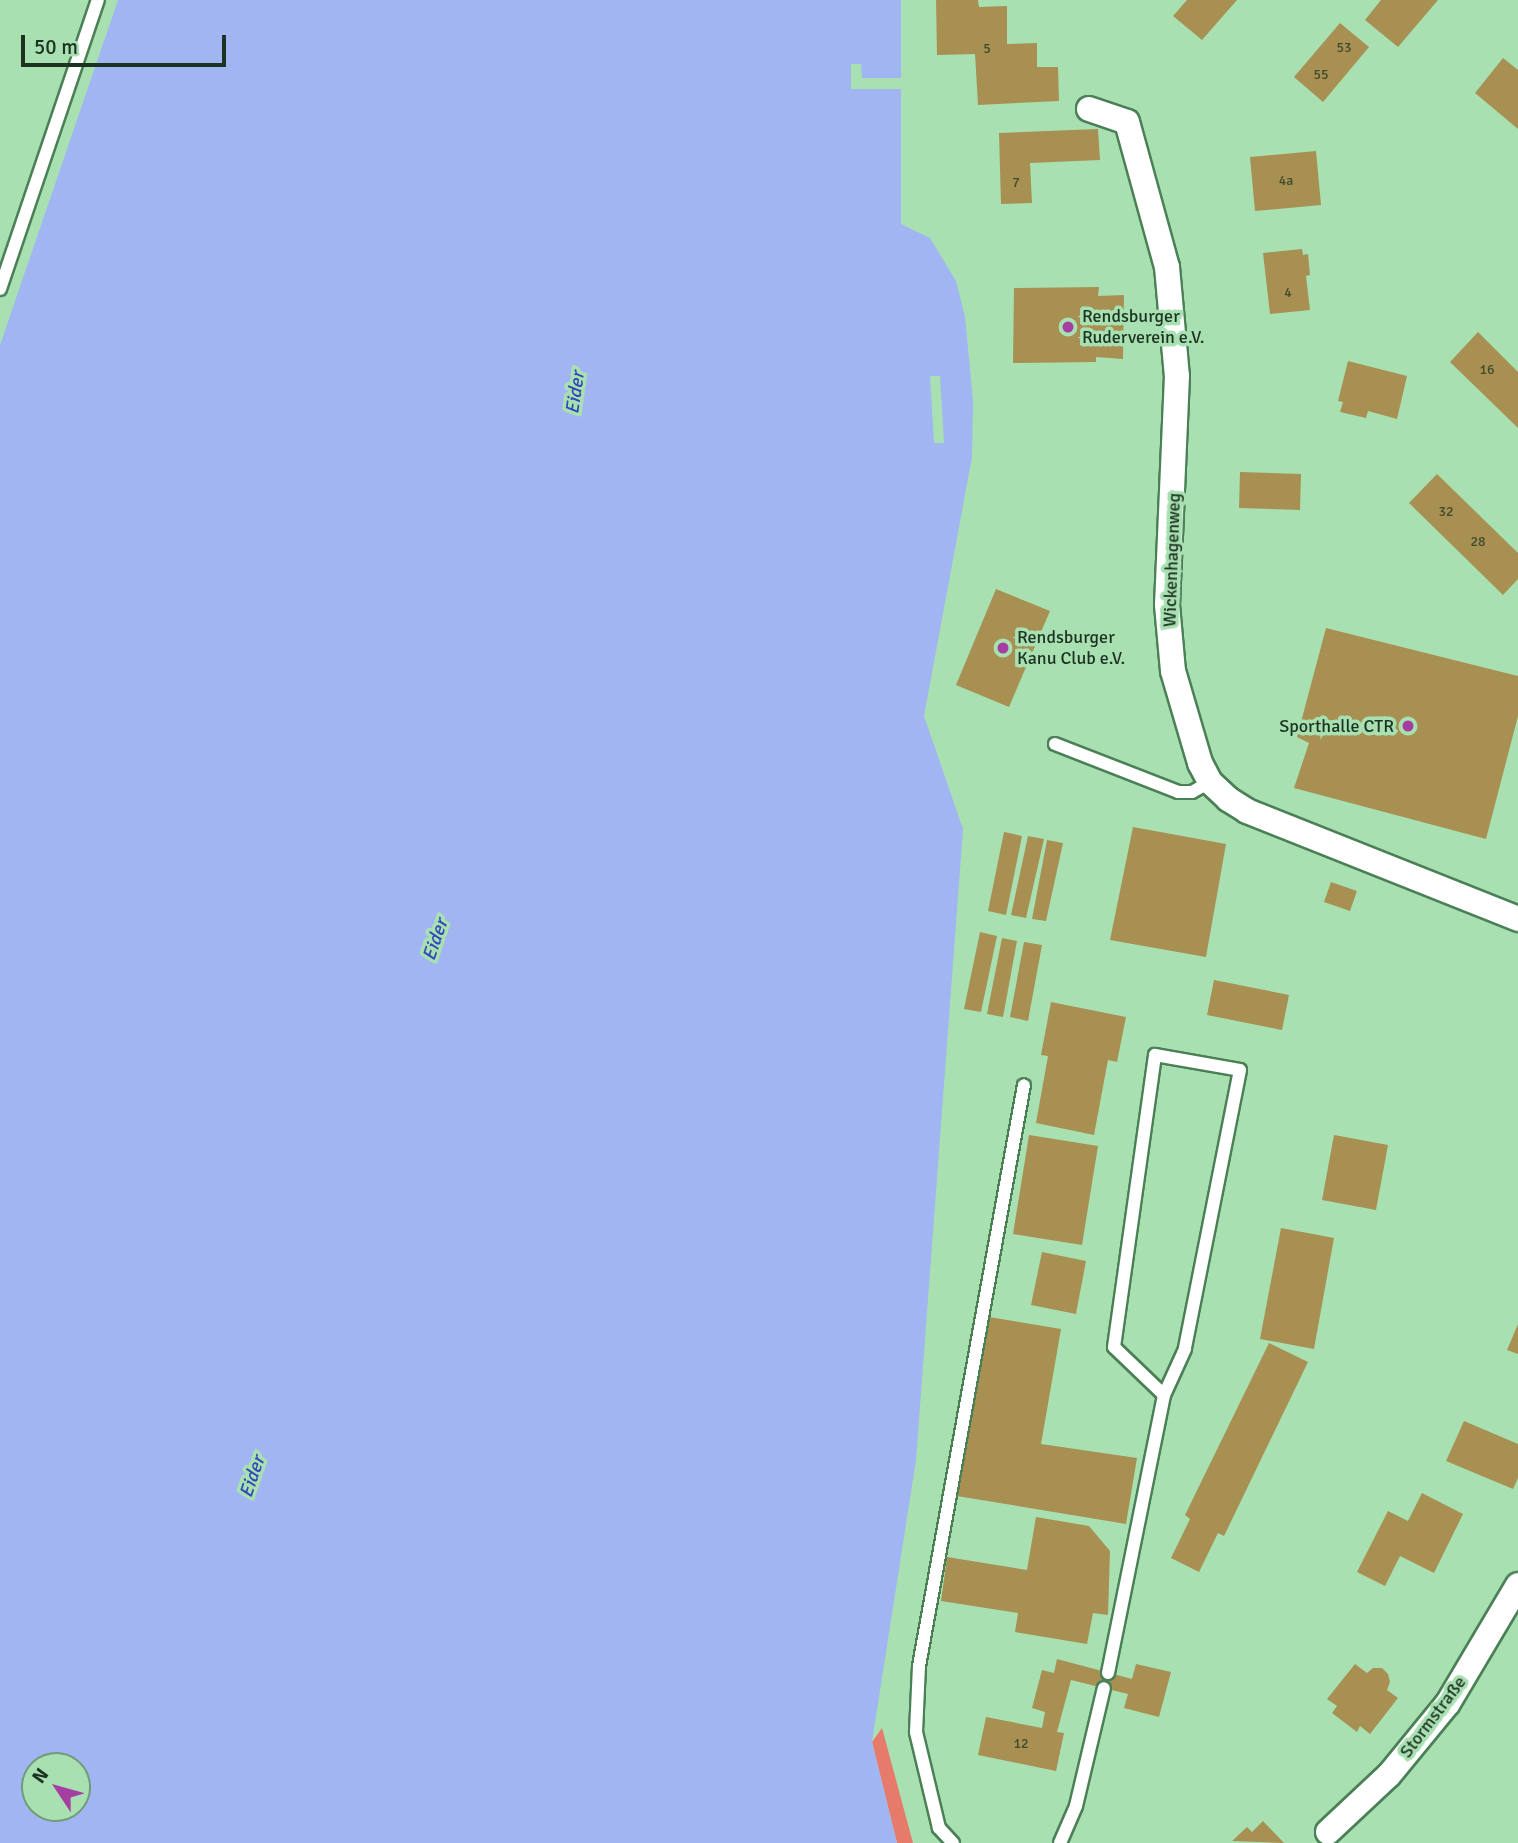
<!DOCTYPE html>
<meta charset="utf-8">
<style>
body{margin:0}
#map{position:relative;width:1518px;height:1843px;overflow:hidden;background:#a8e0b2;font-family:Signika,sans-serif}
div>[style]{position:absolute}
.green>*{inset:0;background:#e67b6c}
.water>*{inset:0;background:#a0b5f2}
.pier>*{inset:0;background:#a8e0b2}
.building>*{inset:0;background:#a79052}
.roads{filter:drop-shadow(2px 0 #4b8057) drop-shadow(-2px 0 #4b8057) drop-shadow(0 2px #4b8057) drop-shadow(0 -2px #4b8057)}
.lane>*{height:12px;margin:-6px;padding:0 6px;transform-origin:6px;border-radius:6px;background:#fff}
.street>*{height:24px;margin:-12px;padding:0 12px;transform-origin:12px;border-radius:12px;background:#fff}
.dots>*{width:19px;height:19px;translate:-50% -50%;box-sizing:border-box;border:4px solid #a8e0b2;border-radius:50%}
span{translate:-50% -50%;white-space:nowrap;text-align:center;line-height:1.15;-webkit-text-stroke:7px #a8e0b2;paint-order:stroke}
.number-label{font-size:14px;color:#404a2d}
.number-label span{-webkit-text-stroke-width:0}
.poi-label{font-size:18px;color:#1d3321}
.left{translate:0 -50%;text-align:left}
.right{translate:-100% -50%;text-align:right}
.street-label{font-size:18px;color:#1d3321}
.water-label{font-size:19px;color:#3146b8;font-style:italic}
.north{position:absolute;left:21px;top:1752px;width:70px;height:70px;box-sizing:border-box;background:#a8e0b2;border:2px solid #709b78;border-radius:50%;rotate:306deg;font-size:19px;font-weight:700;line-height:28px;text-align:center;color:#1d3321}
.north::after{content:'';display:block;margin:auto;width:24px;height:32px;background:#a63ea1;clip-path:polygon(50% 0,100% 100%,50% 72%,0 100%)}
.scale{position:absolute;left:21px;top:35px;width:205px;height:32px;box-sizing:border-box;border:4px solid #1d3321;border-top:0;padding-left:9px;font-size:21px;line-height:24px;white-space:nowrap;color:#1d3321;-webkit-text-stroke:5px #a8e0b2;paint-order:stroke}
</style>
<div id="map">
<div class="green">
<i style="clip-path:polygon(882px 1728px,913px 1843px,897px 1843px,872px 1742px)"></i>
</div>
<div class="water">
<i style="clip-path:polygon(evenodd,118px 0,901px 0,901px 224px,930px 238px,956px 281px,965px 317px,973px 401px,972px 457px,924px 716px,963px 829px,916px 1460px,872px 1742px,897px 1843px,0 1843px,0 345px,118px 0,35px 1766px,77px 1766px,77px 1808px,35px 1808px,35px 1766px)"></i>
</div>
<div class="pier">
<i style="clip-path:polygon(851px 64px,861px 64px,862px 78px,904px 78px,904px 89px,851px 89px)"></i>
<i style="clip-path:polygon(930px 376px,940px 376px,944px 443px,934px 443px)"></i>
</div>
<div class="building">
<i style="clip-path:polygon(936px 0,978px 0,979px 7px,1007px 6px,1007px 44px,1037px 43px,1037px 67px,1058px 67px,1059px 101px,978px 105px,975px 54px,937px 55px)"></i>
<i style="clip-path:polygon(1187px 0,1237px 0,1202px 40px,1173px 16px)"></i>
<i style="clip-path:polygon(1381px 0,1438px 0,1398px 47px,1365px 20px)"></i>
<i style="clip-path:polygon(1340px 23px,1369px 47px,1323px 102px,1294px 77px)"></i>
<i style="clip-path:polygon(1503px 58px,1518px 70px,1518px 129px,1475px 93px)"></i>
<i style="clip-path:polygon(1098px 129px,1100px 160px,1030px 163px,1032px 203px,1001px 204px,999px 133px)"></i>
<i style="clip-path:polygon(1316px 151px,1321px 205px,1255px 211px,1250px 157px)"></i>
<i style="clip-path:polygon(1302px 249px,1303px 255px,1308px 254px,1310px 275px,1306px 276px,1310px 310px,1270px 314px,1263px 253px)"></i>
<i style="clip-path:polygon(1099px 287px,1098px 296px,1124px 295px,1123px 359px,1096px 357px,1096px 362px,1013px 363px,1014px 288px)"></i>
<i style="clip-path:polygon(1478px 332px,1518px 372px,1518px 428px,1450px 362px)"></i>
<i style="clip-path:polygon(1348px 361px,1407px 376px,1397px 419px,1368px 411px,1366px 418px,1340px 412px,1343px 402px,1338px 401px)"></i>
<i style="clip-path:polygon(1240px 472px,1301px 474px,1300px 510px,1239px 508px)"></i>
<i style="clip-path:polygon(1437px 474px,1518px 553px,1518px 579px,1503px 595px,1409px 503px)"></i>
<i style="clip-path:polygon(996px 589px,1050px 611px,1009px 707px,956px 685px)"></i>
<i style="clip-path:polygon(1326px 628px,1518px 676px,1518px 716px,1486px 839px,1294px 788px,1309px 743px,1297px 737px)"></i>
<i style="clip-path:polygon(1133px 827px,1226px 844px,1206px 957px,1110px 940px)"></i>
<i style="clip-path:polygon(1004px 832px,1022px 836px,1006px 915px,988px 911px)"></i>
<i style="clip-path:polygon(1028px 836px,1044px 839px,1026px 918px,1011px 915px)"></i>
<i style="clip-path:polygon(1047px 840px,1063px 843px,1046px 921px,1032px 919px)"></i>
<i style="clip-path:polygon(1331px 882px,1357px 891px,1350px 911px,1324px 902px)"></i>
<i style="clip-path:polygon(980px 932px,997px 936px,981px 1012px,964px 1009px)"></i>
<i style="clip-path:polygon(1002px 938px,1017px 941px,1003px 1017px,987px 1014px)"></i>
<i style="clip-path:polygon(1024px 942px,1042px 945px,1028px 1021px,1010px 1017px)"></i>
<i style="clip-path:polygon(1214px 980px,1289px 995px,1282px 1030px,1207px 1015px)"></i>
<i style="clip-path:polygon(1051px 1002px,1126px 1017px,1117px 1062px,1108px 1060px,1094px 1135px,1036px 1123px,1048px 1056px,1041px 1055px)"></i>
<i style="clip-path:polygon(1029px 1135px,1098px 1146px,1082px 1245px,1013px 1234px)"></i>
<i style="clip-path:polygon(1334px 1135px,1388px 1145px,1376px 1210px,1322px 1200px)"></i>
<i style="clip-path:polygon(1281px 1228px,1334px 1238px,1314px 1349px,1260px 1339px)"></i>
<i style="clip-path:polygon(1042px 1252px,1086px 1261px,1076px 1314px,1031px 1305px)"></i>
<i style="clip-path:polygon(989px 1317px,1061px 1329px,1041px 1444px,1137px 1458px,1126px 1524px,957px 1496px)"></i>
<i style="clip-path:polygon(1518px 1324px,1518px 1354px,1507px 1350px)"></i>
<i style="clip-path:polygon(1269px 1343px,1308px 1362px,1224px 1536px,1218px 1533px,1199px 1572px,1171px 1558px,1190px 1519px,1185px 1515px)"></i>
<i style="clip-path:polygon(1464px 1421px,1518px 1444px,1518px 1478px,1513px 1489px,1446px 1461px)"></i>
<i style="clip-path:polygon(1422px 1493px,1463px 1514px,1434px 1573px,1400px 1556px,1385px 1586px,1357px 1572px,1388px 1511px,1408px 1521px)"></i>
<i style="clip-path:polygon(1036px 1517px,1089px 1526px,1110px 1551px,1108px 1615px,1093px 1613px,1087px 1644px,1015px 1632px,1018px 1613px,941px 1601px,947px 1557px,1027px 1570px)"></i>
<i style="clip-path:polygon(1057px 1659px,1132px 1679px,1136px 1664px,1171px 1672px,1159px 1717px,1124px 1708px,1128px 1694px,1071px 1680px,1057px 1732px,1064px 1733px,1056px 1771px,978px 1755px,986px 1717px,1042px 1728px,1045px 1712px,1032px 1708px,1042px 1670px,1054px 1673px)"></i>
<i style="clip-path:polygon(1355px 1664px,1367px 1673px,1373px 1668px,1382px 1668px,1388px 1674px,1390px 1682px,1387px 1690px,1398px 1698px,1370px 1734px,1360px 1726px,1357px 1732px,1332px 1713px,1337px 1706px,1327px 1699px)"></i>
<i style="clip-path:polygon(1263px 1821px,1284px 1843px,1232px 1841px,1247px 1827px,1252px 1832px)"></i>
</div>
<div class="roads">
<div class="lane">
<i style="left:0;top:289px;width:305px;rotate:-71.3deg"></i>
<i style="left:1055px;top:744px;width:132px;rotate:21.3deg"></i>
<i style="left:1178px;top:792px;width:14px"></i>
<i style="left:1192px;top:792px;width:21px;rotate:-29deg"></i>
<i style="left:1108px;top:1673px;width:284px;rotate:-78.6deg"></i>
<i style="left:1164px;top:1395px;width:69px;rotate:-136.2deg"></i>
<i style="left:1114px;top:1347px;width:295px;rotate:-82deg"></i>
<i style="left:1155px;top:1055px;width:86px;rotate:10deg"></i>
<i style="left:1240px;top:1070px;width:284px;rotate:101.2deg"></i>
<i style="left:1185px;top:1349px;width:51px;rotate:114.5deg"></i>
<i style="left:953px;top:1843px;width:21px;rotate:-133deg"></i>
<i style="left:939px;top:1828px;width:99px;rotate:-103.5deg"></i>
<i style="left:916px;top:1732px;width:66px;rotate:-87.4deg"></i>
<i style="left:919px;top:1666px;width:590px;rotate:-79.76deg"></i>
<i style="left:1060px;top:1843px;width:40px;rotate:-66.6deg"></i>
<i style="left:1076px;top:1806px;width:121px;rotate:-76.7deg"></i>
</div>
<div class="street">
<i style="left:1089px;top:109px;width:40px;rotate:18.9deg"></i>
<i style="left:1127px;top:122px;width:150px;rotate:74.6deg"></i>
<i style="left:1167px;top:267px;width:109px;rotate:84.8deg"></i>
<i style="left:1177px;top:376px;width:229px;rotate:92.5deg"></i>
<i style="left:1167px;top:605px;width:66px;rotate:84.8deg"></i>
<i style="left:1173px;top:671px;width:96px;rotate:73.6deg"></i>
<i style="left:1200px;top:763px;width:21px;rotate:62deg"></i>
<i style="left:1210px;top:782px;width:25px;rotate:43deg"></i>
<i style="left:1228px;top:799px;width:22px;rotate:32deg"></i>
<i style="left:1247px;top:811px;width:292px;rotate:21.7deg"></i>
<i style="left:1328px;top:1832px;width:83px;rotate:-43.1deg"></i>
<i style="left:1389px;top:1775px;width:93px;rotate:-50.7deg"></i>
<i style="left:1448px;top:1703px;width:137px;rotate:-59.3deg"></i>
</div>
</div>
<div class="dots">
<i style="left:1068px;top:327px;background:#a63ea1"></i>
<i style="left:1003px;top:648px;background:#a63ea1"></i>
<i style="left:1408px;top:726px;background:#a63ea1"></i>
</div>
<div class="number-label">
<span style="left:1344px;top:48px">53</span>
<span style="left:987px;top:49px">5</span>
<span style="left:1321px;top:75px">55</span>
<span style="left:1286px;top:181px">4a</span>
<span style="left:1016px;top:183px">7</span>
<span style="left:1288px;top:293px">4</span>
<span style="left:1487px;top:370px">16</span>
<span style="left:1446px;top:512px">32</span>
<span style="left:1478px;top:542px">28</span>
<span style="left:1021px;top:1744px">12</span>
</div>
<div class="poi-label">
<span class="left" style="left:1082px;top:327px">Rendsburger<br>Ruderverein e.V.</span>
<span class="left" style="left:1017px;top:648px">Rendsburger<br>Kanu Club e.V.</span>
<span class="right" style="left:1394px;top:726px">Sporthalle CTR</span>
</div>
<div class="street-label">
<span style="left:1172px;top:560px;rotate:-88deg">Wickenhagenweg</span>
<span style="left:1433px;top:1717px;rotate:-53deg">Stormstraße</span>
</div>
<div class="water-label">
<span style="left:576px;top:393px;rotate:-82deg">Eider</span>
<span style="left:436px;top:940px;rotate:-71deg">Eider</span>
<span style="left:253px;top:1477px;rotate:-71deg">Eider</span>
</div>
<div class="north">N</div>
<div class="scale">50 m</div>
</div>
